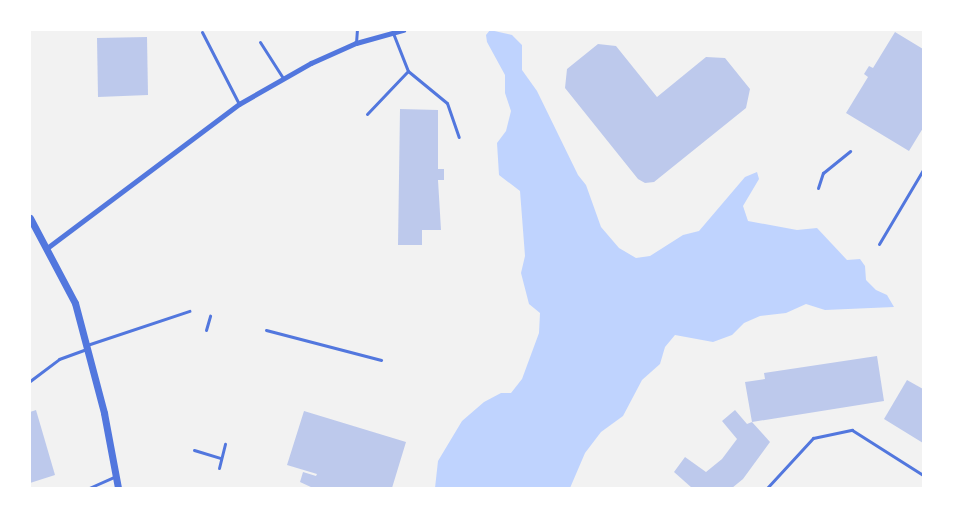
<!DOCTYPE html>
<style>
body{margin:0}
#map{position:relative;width:953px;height:518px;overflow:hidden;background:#f2f2f2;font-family:Spectral,serif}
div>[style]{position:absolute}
.water>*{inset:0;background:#bfd3fe}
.building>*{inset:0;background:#bdc9ec}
.service>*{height:3px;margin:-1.5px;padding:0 1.5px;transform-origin:1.5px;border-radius:1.5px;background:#5277de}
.minor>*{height:5px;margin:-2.5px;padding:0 2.5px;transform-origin:2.5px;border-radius:2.5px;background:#5277de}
.tertiary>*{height:7px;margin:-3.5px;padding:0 3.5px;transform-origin:3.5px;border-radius:3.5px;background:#5277de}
span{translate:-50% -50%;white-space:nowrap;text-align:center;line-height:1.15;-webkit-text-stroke:5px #fff;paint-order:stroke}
.frame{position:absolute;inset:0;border:31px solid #fff;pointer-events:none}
</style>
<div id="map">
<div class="water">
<i style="clip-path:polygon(490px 30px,512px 35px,522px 45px,522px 70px,537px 91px,578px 175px,586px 185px,601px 227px,619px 248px,636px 258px,650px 256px,683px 235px,699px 231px,745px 177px,757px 172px,759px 179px,743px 206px,748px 221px,797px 230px,817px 228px,847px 260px,860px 259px,865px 266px,866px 280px,876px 290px,887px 295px,894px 307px,825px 310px,806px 304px,786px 313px,760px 316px,744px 323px,732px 335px,713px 342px,675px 335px,665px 347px,660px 364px,642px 380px,623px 416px,601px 432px,585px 453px,570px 488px,435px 488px,438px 461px,462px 421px,484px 402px,501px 393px,511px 393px,522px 379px,539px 333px,540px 313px,529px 304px,521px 273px,525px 256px,520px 191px,499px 175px,497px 143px,506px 131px,511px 111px,505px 93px,505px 75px,487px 42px,486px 35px)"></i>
</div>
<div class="building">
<i style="clip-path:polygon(895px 32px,923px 49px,923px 128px,909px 151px,846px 113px,868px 77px,864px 74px,869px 66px,873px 68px)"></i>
<i style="clip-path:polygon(147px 37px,148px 95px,98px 97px,97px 38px)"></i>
<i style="clip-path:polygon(598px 44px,616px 46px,657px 97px,706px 57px,725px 58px,750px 89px,746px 108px,654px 182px,645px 183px,638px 179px,565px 88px,567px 69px)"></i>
<i style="clip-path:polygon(400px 109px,438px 110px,438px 169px,444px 169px,444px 180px,438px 180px,441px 230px,422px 230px,422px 245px,398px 245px)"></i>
<i style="clip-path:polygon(877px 356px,884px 401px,752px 422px,770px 442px,743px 479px,732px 488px,692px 488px,674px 472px,685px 457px,706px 472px,722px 459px,737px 439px,722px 421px,735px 410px,747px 424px,752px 422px,745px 382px,765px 379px,764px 373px)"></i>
<i style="clip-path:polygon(907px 380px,923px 389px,923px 443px,884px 419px)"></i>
<i style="clip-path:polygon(36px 410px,55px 475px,30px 483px,30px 412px)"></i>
<i style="clip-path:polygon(304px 411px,406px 442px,392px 488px,313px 488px,300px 482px,303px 472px,316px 476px,317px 474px,287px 465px)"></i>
</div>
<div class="service">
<i style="left:202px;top:32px;width:81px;rotate:62.8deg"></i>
<i style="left:393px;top:33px;width:41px;rotate:68.5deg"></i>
<i style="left:408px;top:71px;width:50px;rotate:39.4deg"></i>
<i style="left:447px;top:103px;width:36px;rotate:71deg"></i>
<i style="left:260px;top:42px;width:43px;rotate:57.4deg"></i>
<i style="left:356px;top:43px;width:13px;rotate:-86deg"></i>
<i style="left:367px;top:114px;width:59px;rotate:-46.4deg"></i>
<i style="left:818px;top:188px;width:16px;rotate:-72deg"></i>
<i style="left:823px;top:173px;width:35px;rotate:-39deg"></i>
<i style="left:879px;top:244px;width:86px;rotate:-59.3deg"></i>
<i style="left:206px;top:330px;width:15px;rotate:-74deg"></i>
<i style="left:266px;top:330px;width:119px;rotate:14.6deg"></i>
<i style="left:87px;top:345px;width:108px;rotate:-18.4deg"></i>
<i style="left:30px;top:381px;width:36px;rotate:-37deg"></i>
<i style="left:59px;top:359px;width:30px;rotate:-20deg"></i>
<i style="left:194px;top:450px;width:28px;rotate:17deg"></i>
<i style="left:219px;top:468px;width:25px;rotate:-76deg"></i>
<i style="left:89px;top:488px;width:30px;rotate:-24deg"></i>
<i style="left:767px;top:488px;width:68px;rotate:-47.4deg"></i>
<i style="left:813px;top:438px;width:40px;rotate:-12deg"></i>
<i style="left:852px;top:430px;width:84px;rotate:32.4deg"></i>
</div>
<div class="minor">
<i style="left:47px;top:248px;width:240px;rotate:-36.9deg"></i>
<i style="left:239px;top:104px;width:83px;rotate:-29.7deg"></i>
<i style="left:311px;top:63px;width:49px;rotate:-24deg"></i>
<i style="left:356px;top:43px;width:49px;rotate:-15.5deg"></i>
</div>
<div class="tertiary">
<i style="left:30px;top:218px;width:96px;rotate:62.1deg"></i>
<i style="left:75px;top:303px;width:114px;rotate:75.2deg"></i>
<i style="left:104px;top:413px;width:76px;rotate:79.4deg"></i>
</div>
<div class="frame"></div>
</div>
